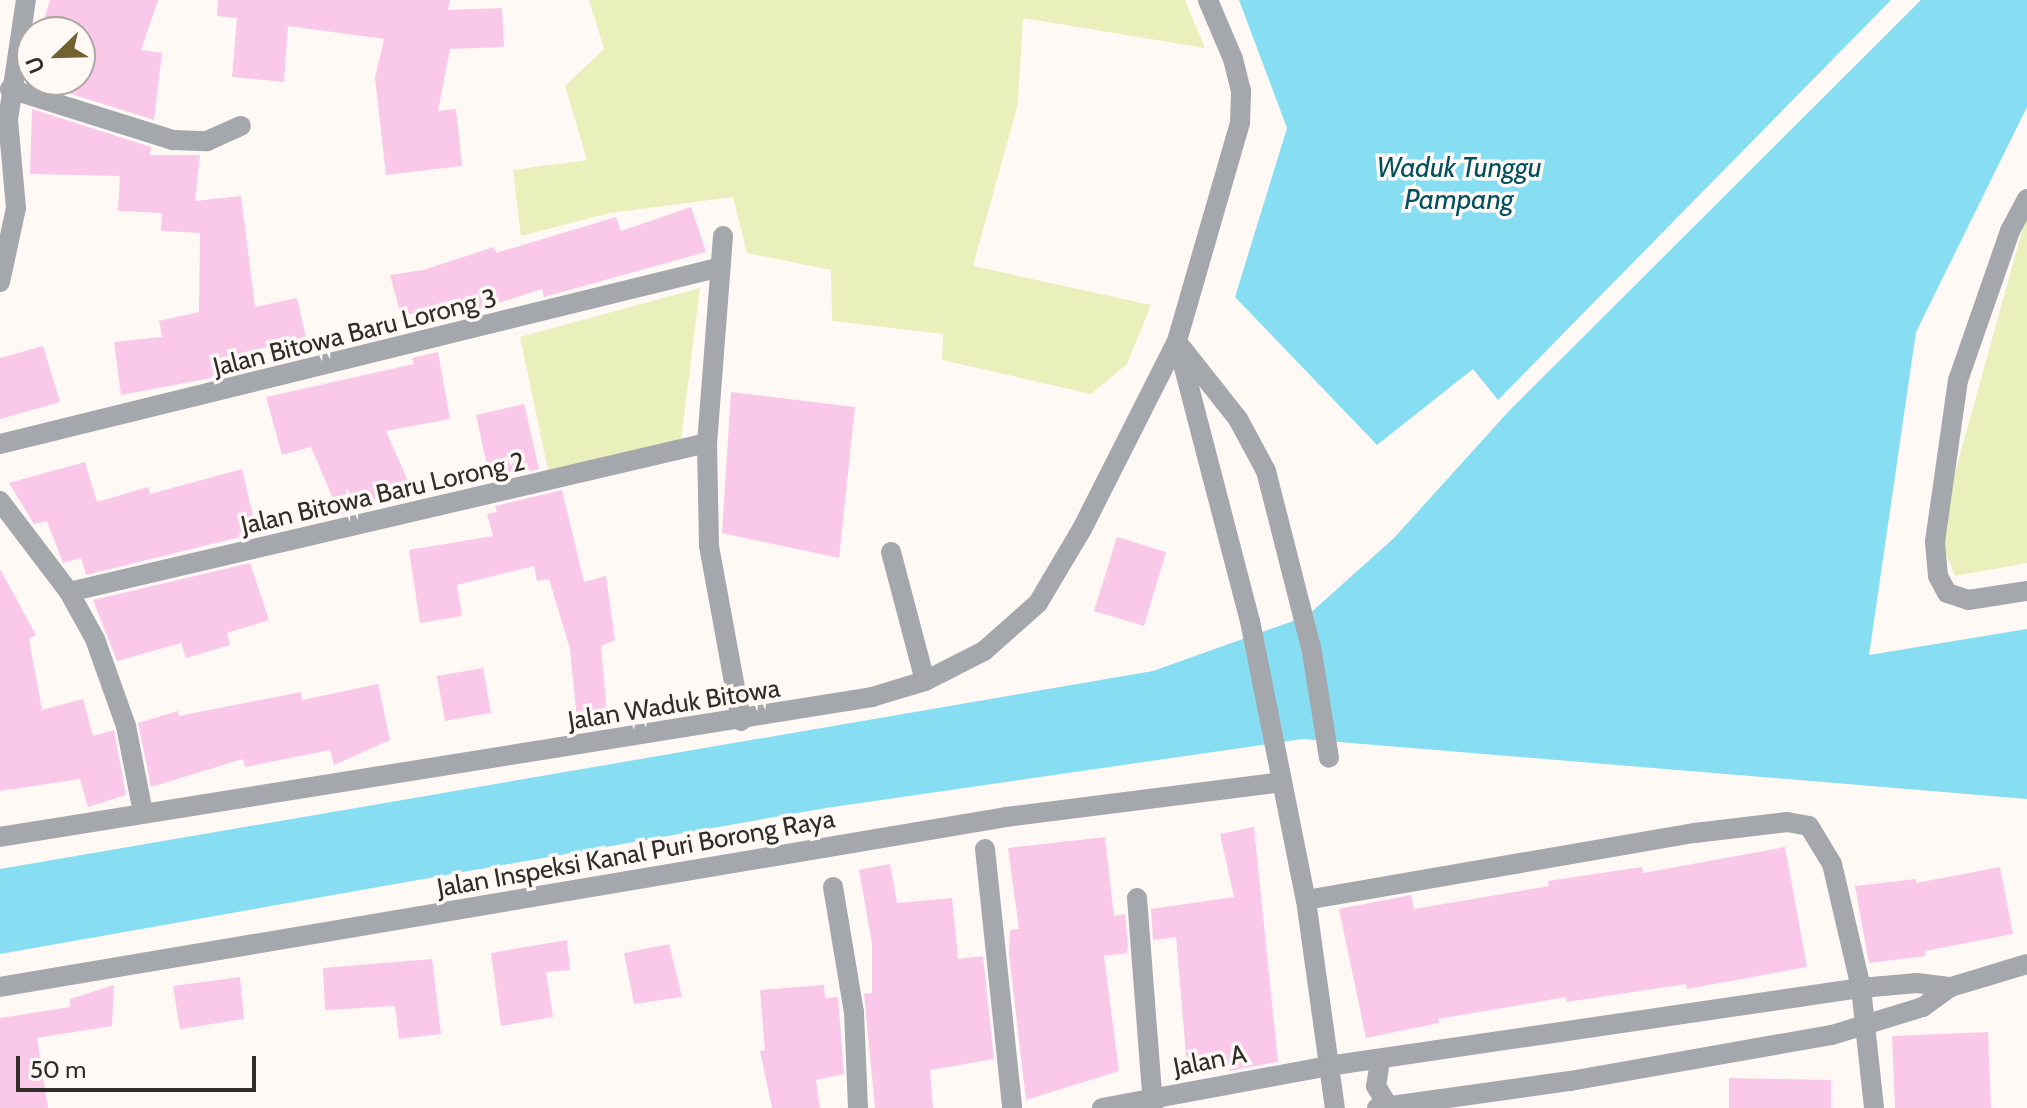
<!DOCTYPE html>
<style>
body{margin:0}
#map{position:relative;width:2027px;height:1108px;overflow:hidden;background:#fff9f6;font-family:Cabin,sans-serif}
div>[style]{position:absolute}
.green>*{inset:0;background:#e9f0bc}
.water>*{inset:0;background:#87def3}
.building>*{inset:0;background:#fac8e8}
.minor>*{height:20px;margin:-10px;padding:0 10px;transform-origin:10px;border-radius:10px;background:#a4a7ab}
span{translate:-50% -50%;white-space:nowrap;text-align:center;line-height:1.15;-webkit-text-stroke:7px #fff9f6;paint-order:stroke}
.street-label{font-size:26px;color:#312d2b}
.water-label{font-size:28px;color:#00505f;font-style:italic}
.north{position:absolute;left:16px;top:16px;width:80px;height:80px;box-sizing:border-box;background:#fff9f6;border:2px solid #ada7a5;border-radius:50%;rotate:247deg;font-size:22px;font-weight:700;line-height:32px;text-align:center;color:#312d2b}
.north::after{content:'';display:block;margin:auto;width:28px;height:36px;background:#726230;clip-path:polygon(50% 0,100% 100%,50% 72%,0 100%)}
.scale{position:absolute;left:16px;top:1056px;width:240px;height:36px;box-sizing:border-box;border:4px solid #312d2b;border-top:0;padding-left:10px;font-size:24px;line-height:28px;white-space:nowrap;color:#312d2b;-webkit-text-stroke:6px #fff9f6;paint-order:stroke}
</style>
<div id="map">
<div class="green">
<i style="clip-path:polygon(589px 0,1185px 0,1205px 48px,1023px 18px,1018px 104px,973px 266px,1151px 305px,1127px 364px,1091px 394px,942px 360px,943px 334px,832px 321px,831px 270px,747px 253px,733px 197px,610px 213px,521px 236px,513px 170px,587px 160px,565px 86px,604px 49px)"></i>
<i style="clip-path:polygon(2027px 213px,2027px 563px,1955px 576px,1938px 534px)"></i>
<i style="clip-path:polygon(700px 288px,681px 441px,548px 470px,520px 337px)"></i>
</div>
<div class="water">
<i style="clip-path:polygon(1239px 0,1891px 0,1498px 400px,1473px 369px,1377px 445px,1235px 297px,1287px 128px)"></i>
<i style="clip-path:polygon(1921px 0,2027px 0,2027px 107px,1916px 332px,1869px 655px,2027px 629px,2027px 799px,1303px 739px,826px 808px,0 954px,0 869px,1153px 671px,1307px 616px,1394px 538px,1508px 412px)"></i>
</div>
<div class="building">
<i style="clip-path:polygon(50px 0,158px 0,141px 50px,162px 53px,154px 120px,33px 82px,80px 80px,80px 32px,40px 32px)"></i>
<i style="clip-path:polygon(218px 0,450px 0,448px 10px,502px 8px,504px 47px,450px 49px,438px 111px,456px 109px,462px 166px,386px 175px,375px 78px,384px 39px,288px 26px,284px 82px,232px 77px,237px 18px,217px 16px)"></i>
<i style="clip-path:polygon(32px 109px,151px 147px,150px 155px,200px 155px,195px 201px,241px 196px,255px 307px,297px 298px,306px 338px,213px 360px,217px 377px,121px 395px,114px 342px,162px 337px,159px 321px,199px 312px,200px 233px,161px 231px,162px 213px,118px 211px,120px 176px,30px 174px)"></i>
<i style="clip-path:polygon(691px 207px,706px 252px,544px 297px,542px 289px,427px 326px,423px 311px,401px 316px,390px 275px,423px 270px,494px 247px,496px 253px,616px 217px,621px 231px)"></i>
<i style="clip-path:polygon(43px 346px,60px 402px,0 419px,0 358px)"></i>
<i style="clip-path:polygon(438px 352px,450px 419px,386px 431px,410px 486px,340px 515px,311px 447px,282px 455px,266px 397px,414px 364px,412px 358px)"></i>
<i style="clip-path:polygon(731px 392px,855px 407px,839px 558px,722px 533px)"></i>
<i style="clip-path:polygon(524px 404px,539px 469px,490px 480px,476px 415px)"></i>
<i style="clip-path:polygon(85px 462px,97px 502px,148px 487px,150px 494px,242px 469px,257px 533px,86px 575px,81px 558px,63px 563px,47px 521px,34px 524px,9px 483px)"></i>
<i style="clip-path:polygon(562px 490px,584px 582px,606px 576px,615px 640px,601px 646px,608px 725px,578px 730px,570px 649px,549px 579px,537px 581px,534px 566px,457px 585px,462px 616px,420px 623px,409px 550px,493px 536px,487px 514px,497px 512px,495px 506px)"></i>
<i style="clip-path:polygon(1117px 537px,1166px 552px,1144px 626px,1094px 611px)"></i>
<i style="clip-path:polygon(250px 563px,269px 620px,227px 633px,230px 645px,186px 658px,181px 643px,117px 661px,93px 600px)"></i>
<i style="clip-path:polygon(0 569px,36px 635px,29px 639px,42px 710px,83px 699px,93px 736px,114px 730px,126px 795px,88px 807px,80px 779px,0 791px)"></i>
<i style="clip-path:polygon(483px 668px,491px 713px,445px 721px,437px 676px)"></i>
<i style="clip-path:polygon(378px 684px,390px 740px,334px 765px,330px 750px,245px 767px,243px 759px,151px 787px,138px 723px,178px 711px,179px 716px,301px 692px,302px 700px)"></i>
<i style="clip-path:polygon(1254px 827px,1278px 1062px,1229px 1071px,1228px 1062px,1187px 1066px,1176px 937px,1153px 940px,1151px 909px,1234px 897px,1220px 834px)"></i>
<i style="clip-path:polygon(1105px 837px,1114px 916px,1125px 914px,1128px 945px,1127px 953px,1104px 956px,1119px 1071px,1026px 1100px,1009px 954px,1010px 930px,1019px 929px,1008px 848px)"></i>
<i style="clip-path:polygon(1785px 847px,1807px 967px,1687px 989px,1686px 984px,1567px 1002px,1566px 997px,1438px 1019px,1439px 1023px,1366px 1038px,1339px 909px,1411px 895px,1414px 909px,1549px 886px,1548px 881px,1642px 867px,1643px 873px)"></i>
<i style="clip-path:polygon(890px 864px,897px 903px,952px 898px,958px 959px,983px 956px,994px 1059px,930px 1070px,933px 1108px,875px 1108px,864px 994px,872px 993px,872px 944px,859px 870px)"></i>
<i style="clip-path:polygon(2000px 867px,2013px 934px,1925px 951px,1925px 956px,1869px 963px,1855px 886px,1916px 879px,1916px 883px)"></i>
<i style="clip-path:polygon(567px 940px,570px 970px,546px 972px,553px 1017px,501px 1026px,491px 953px)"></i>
<i style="clip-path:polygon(669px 944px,682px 997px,634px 1004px,624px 953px)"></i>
<i style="clip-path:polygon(432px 959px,441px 1034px,399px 1039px,395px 1006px,325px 1010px,323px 968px)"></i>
<i style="clip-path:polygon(240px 977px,244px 1019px,180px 1029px,173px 986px)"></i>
<i style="clip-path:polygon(114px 985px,112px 1026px,37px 1038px,48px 1108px,0 1108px,0 1018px,70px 1007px,70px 999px)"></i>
<i style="clip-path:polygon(824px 985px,825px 998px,838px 997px,844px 1074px,816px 1080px,820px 1108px,772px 1108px,760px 1051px,765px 1050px,760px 990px)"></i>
<i style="clip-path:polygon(1988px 1032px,1991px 1108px,1895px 1108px,1892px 1036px)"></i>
<i style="clip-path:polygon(1729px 1078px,1831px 1080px,1831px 1108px,1729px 1108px)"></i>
</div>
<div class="minor">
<i style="left:10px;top:89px;width:171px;rotate:17.4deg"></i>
<i style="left:173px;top:140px;width:34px;rotate:2deg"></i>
<i style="left:207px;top:141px;width:37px;rotate:-24deg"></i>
<i style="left:2027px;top:199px;width:36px;rotate:118deg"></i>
<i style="left:2010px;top:231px;width:158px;rotate:109.2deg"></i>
<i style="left:1958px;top:380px;width:164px;rotate:98.1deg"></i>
<i style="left:1935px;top:542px;width:34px;rotate:85deg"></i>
<i style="left:1938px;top:576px;width:19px;rotate:62deg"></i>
<i style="left:1947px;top:593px;width:22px;rotate:18deg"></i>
<i style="left:1968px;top:600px;width:60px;rotate:-8.7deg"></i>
<i style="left:723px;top:236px;width:208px;rotate:94.4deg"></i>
<i style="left:707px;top:443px;width:103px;rotate:88.9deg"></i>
<i style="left:709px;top:546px;width:178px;rotate:79.6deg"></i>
<i style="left:0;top:282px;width:76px;rotate:-77.8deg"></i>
<i style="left:16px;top:208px;width:88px;rotate:-95.2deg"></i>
<i style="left:8px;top:120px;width:121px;rotate:-81.5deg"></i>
<i style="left:1177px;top:341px;width:289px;rotate:75.4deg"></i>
<i style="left:1250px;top:621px;width:285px;rotate:78.7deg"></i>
<i style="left:1306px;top:900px;width:210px;rotate:82.1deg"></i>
<i style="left:1181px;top:347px;width:92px;rotate:51.6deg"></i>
<i style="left:1238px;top:419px;width:59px;rotate:61.7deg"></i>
<i style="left:1266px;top:471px;width:187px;rotate:75.7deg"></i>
<i style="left:1312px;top:652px;width:107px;rotate:80.9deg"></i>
<i style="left:0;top:444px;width:742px;rotate:-13.79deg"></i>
<i style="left:0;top:501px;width:114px;rotate:52.8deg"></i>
<i style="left:69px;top:592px;width:54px;rotate:61deg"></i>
<i style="left:95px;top:639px;width:92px;rotate:70.4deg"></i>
<i style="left:126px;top:726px;width:89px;rotate:78.9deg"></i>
<i style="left:891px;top:552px;width:133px;rotate:75.2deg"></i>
<i style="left:69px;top:592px;width:655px;rotate:-13.15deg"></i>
<i style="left:0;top:837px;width:883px;rotate:-9.12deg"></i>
<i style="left:872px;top:697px;width:55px;rotate:-16.8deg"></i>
<i style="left:925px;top:681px;width:66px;rotate:-27deg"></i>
<i style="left:984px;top:651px;width:72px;rotate:-41.6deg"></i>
<i style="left:1038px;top:603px;width:86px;rotate:-59.3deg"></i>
<i style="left:1082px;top:529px;width:211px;rotate:-63.2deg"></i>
<i style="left:1177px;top:341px;width:227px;rotate:-73.9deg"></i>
<i style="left:1240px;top:123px;width:32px;rotate:-88deg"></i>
<i style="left:1241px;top:91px;width:33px;rotate:-104deg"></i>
<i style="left:1233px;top:59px;width:64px;rotate:-113deg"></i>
<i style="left:985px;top:849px;width:260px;rotate:84deg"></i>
<i style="left:833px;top:887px;width:127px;rotate:80.5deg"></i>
<i style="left:854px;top:1012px;width:96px;rotate:87.6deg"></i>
<i style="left:1137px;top:898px;width:211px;rotate:85.6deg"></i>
<i style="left:1306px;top:900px;width:395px;rotate:-9.8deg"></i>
<i style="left:1695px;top:833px;width:93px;rotate:-6.8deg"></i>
<i style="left:1787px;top:822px;width:22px;rotate:10deg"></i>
<i style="left:1809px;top:826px;width:44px;rotate:58.8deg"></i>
<i style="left:1832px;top:864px;width:127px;rotate:76.8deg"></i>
<i style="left:1861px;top:988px;width:121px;rotate:83.8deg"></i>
<i style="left:0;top:987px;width:1020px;rotate:-9.59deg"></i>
<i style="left:1006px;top:817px;width:278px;rotate:-7.2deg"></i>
<i style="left:1380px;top:1061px;width:25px;rotate:99deg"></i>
<i style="left:1376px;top:1086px;width:23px;rotate:59deg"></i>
<i style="left:1102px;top:1108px;width:230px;rotate:-10.5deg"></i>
<i style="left:1328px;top:1066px;width:539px;rotate:-8.33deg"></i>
<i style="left:1861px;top:988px;width:56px;rotate:-5.1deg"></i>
<i style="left:1917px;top:983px;width:34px;rotate:7deg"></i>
<i style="left:1951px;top:987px;width:79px;rotate:-16.8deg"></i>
<i style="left:1377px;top:1108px;width:195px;rotate:-8deg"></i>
<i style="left:1570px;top:1081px;width:266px;rotate:-10deg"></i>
<i style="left:1832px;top:1035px;width:95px;rotate:-17.1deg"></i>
<i style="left:1923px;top:1007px;width:34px;rotate:-36deg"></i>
</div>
<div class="street-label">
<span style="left:355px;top:333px;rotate:-14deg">Jalan Bitowa Baru Lorong 3</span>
<span style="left:383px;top:494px;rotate:-13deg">Jalan Bitowa Baru Lorong 2</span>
<span style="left:674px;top:705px;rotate:-9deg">Jalan Waduk Bitowa</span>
<span style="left:636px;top:854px;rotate:-10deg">Jalan Inspeksi Kanal Puri Borong Raya</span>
<span style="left:1210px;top:1061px;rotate:-11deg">Jalan A</span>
</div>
<div class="water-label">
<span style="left:1459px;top:183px">Waduk Tunggu<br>Pampang</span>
</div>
<div class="north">U</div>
<div class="scale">50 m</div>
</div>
